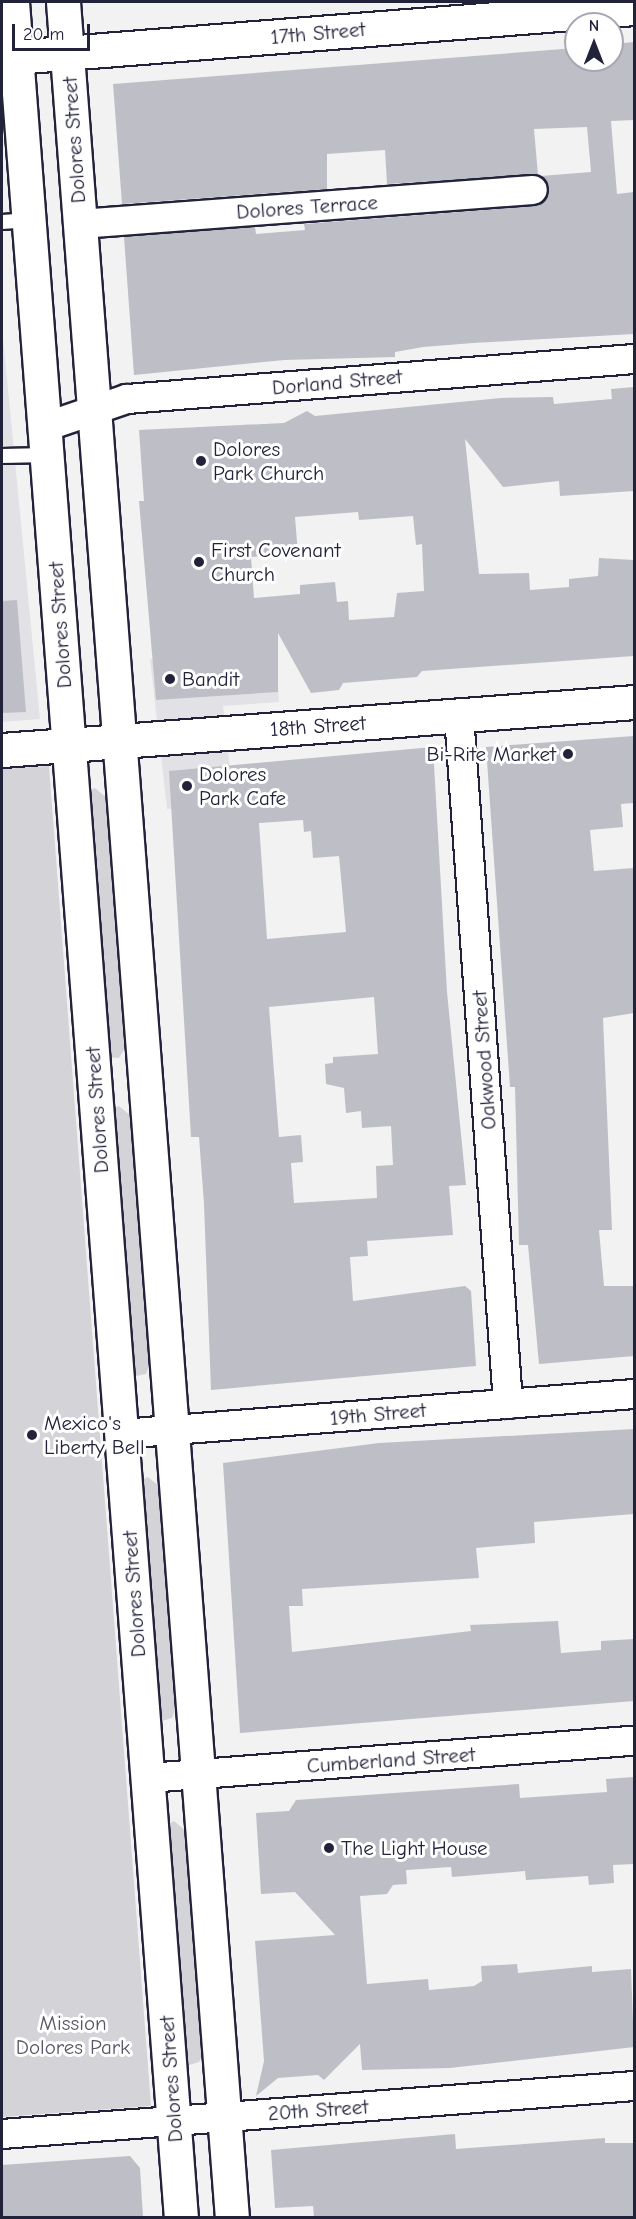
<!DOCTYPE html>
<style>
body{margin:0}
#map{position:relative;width:636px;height:2219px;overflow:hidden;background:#f2f2f3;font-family:"Comic Neue",sans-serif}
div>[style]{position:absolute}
.built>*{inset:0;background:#e2e2e6}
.green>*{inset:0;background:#d3d3d8}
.building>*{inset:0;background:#bebec6}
.roads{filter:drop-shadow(2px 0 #22223b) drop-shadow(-2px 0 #22223b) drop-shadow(0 2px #22223b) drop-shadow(0 -2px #22223b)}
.lane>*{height:14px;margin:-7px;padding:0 7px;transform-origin:7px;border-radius:7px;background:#fff}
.street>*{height:28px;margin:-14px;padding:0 14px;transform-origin:14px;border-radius:14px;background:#fff}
.secondary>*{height:33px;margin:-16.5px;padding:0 16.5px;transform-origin:16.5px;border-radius:16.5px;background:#fff}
.dots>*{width:16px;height:16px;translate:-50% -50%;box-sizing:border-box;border:3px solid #fff;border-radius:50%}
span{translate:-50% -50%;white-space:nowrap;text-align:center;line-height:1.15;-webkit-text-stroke:6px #fff;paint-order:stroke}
.street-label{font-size:21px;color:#22223b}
.poi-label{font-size:21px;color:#22223b}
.left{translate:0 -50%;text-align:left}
.right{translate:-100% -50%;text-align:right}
.park-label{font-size:21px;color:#57576a}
.frame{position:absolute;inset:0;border:3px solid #22223b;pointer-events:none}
.north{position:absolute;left:564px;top:12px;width:60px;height:60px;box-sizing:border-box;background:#fff;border:2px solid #a7a7b1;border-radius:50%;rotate:0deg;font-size:16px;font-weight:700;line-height:24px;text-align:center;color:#22223b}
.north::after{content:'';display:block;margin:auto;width:21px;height:27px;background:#22223b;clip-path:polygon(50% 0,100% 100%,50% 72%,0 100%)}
.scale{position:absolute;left:12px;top:24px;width:78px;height:27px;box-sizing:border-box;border:3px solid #22223b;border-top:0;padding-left:8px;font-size:18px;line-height:21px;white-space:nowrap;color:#22223b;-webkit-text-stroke:4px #fff;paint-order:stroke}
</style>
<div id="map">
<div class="built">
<i style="clip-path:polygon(2px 327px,40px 719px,2px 722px)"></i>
<i style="clip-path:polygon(276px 647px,279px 702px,223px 706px,234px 803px,167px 809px,150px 659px)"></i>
</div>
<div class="green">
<i style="clip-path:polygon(49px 766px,151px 2106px,2px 2117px,2px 769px)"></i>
<i style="clip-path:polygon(95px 788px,107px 798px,126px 1046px,119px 1058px,107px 1057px,84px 793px)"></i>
<i style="clip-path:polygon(119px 1106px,131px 1116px,150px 1364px,146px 1374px,136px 1376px,131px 1375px,108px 1111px)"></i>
<i style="clip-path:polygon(148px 1477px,160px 1487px,176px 1708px,172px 1718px,162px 1721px,157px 1719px,137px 1482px)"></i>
<i style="clip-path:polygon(174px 1821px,186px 1831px,203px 2053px,199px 2062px,189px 2065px,183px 2064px,164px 1826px)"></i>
</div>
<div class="building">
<i style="clip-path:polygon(634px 42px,634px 120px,611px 121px,617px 194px,634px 192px,634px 334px,473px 343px,423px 347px,395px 352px,395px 357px,284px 360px,134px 375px,124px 237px,255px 227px,256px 234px,305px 230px,304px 224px,534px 206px,548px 197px,541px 176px,591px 172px,587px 127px,534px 129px,538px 175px,387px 184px,385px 150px,327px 154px,327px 189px,122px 204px,113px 84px,576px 48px,576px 60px,612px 60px,612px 44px)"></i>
<i style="clip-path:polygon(evenodd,634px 387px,634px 491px,560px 496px,559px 481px,503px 487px,465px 439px,479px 574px,529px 573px,530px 590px,569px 587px,569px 579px,598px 576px,599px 558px,634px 560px,634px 656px,422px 671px,417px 677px,343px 683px,339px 690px,311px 693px,278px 633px,278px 692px,156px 700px,139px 501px,144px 501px,139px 430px,284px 423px,307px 411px,315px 416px,501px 398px,553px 397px,554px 404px,612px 399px,611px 389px,634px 387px,358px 512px,359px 520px,413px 516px,416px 545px,422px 544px,424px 591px,397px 593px,394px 617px,349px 620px,348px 601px,337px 602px,335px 582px,300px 585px,300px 594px,254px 598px,251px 557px,298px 554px,295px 517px,358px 512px)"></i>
<i style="clip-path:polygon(17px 600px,26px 712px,2px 713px,2px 601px)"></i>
<i style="clip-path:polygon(634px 736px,634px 803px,621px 804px,623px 827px,590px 830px,594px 871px,634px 868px,634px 1013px,603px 1018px,612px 1230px,599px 1230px,604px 1286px,634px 1286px,634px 1356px,539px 1364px,528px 1245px,519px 1245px,515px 1087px,510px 1087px,486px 747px)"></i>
<i style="clip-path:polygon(evenodd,433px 747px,447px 992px,466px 1185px,449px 1186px,453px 1235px,367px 1241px,368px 1256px,350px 1257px,353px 1301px,465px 1286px,471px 1291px,476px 1366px,211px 1390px,204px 1204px,199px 1137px,191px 1137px,169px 771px,433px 747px,303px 820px,304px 832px,311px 831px,313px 858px,339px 856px,346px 932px,267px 939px,259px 823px,303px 820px,433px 747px,374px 997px,378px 1054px,333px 1057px,333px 1063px,325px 1064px,326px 1084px,344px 1088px,346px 1113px,361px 1111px,362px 1128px,391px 1126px,393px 1165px,376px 1166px,377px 1198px,294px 1203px,291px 1163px,303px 1162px,301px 1135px,279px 1137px,269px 1007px,374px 997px)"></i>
<i style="clip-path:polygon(634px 1429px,634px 1514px,534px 1522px,535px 1543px,476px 1548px,479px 1578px,302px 1589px,303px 1606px,289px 1606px,292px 1652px,471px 1631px,470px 1625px,558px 1621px,561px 1653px,601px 1650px,601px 1641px,634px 1639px,634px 1701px,240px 1733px,223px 1463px,379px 1443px)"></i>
<i style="clip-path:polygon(634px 1777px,634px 1864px,613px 1865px,614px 1883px,589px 1885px,588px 1876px,526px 1880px,525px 1871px,452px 1877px,451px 1867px,406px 1870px,407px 1884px,393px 1885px,387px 1894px,360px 1896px,367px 1984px,428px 1979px,429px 1990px,474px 1986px,482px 1981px,481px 1966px,517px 1964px,518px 1973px,592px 1966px,592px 1972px,631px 1969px,634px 2047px,450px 2068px,362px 2070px,360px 2044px,324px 2080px,318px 2075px,278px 2078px,256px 2096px,264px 2061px,255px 1941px,335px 1935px,295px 1892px,261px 1894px,256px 1813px,289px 1811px,296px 1800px,519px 1784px,520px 1798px,607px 1792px,606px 1779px)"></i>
<i style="clip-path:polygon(455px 2134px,456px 2149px,605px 2138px,605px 2143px,634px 2143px,634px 2217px,314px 2217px,313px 2206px,275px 2208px,271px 2150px)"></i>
<i style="clip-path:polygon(130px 2156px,140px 2168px,143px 2217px,2px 2217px,2px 2165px)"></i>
</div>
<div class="roads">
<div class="lane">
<i style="left:2px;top:222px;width:27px;rotate:-4deg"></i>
<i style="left:2px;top:456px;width:45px;rotate:-1.3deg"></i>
</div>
<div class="street">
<i style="left:80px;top:224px;width:454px;rotate:-4.3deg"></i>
<i style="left:45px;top:427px;width:87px;rotate:-18.9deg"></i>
<i style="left:127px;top:399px;width:509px;rotate:-4.51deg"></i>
<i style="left:459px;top:715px;width:691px;rotate:85.93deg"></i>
<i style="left:121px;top:1434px;width:515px;rotate:-4.46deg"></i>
<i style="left:148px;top:1778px;width:487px;rotate:-4.4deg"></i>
<i style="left:2px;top:2134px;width:634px;rotate:-4.34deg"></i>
</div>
<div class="secondary">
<i style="left:12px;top:2px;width:2222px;rotate:85.64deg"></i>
<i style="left:63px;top:2px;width:2222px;rotate:85.64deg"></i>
<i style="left:2px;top:58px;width:634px;rotate:-4.52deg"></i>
<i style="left:2px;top:750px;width:634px;rotate:-4.34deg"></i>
</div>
</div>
<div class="dots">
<i style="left:201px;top:461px;background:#22223b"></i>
<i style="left:199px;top:562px;background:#22223b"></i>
<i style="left:170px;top:679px;background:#22223b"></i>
<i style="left:568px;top:754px;background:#22223b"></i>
<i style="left:187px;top:786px;background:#22223b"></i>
<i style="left:32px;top:1435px;background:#22223b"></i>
<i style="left:329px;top:1848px;background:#22223b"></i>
</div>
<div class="street-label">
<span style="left:318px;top:33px;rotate:-5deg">17th Street</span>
<span style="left:74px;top:140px;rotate:-94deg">Dolores Street</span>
<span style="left:307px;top:207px;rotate:-4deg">Dolores Terrace</span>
<span style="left:337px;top:382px;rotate:-5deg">Dorland Street</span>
<span style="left:60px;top:625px;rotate:-94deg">Dolores Street</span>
<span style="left:318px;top:726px;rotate:-4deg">18th Street</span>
<span style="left:484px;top:1060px;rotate:-94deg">Oakwood Street</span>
<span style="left:97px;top:1110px;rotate:-94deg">Dolores Street</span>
<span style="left:378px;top:1414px;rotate:-5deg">19th Street</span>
<span style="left:134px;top:1594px;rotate:-94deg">Dolores Street</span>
<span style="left:391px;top:1760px;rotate:-4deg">Cumberland Street</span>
<span style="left:171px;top:2079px;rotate:-94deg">Dolores Street</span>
<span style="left:318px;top:2110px;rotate:-4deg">20th Street</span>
</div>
<div class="poi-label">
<span class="left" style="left:213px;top:461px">Dolores<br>Park Church</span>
<span class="left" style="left:211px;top:562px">First Covenant<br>Church</span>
<span class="left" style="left:182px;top:679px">Bandit</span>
<span class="right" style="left:556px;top:754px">Bi-Rite Market</span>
<span class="left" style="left:199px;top:786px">Dolores<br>Park Cafe</span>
<span class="left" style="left:44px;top:1435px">Mexico's<br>Liberty Bell</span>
<span class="left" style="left:341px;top:1848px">The Light House</span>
</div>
<div class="park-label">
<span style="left:73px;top:2035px">Mission<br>Dolores Park</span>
</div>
<div class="frame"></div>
<div class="north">N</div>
<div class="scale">20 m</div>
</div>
